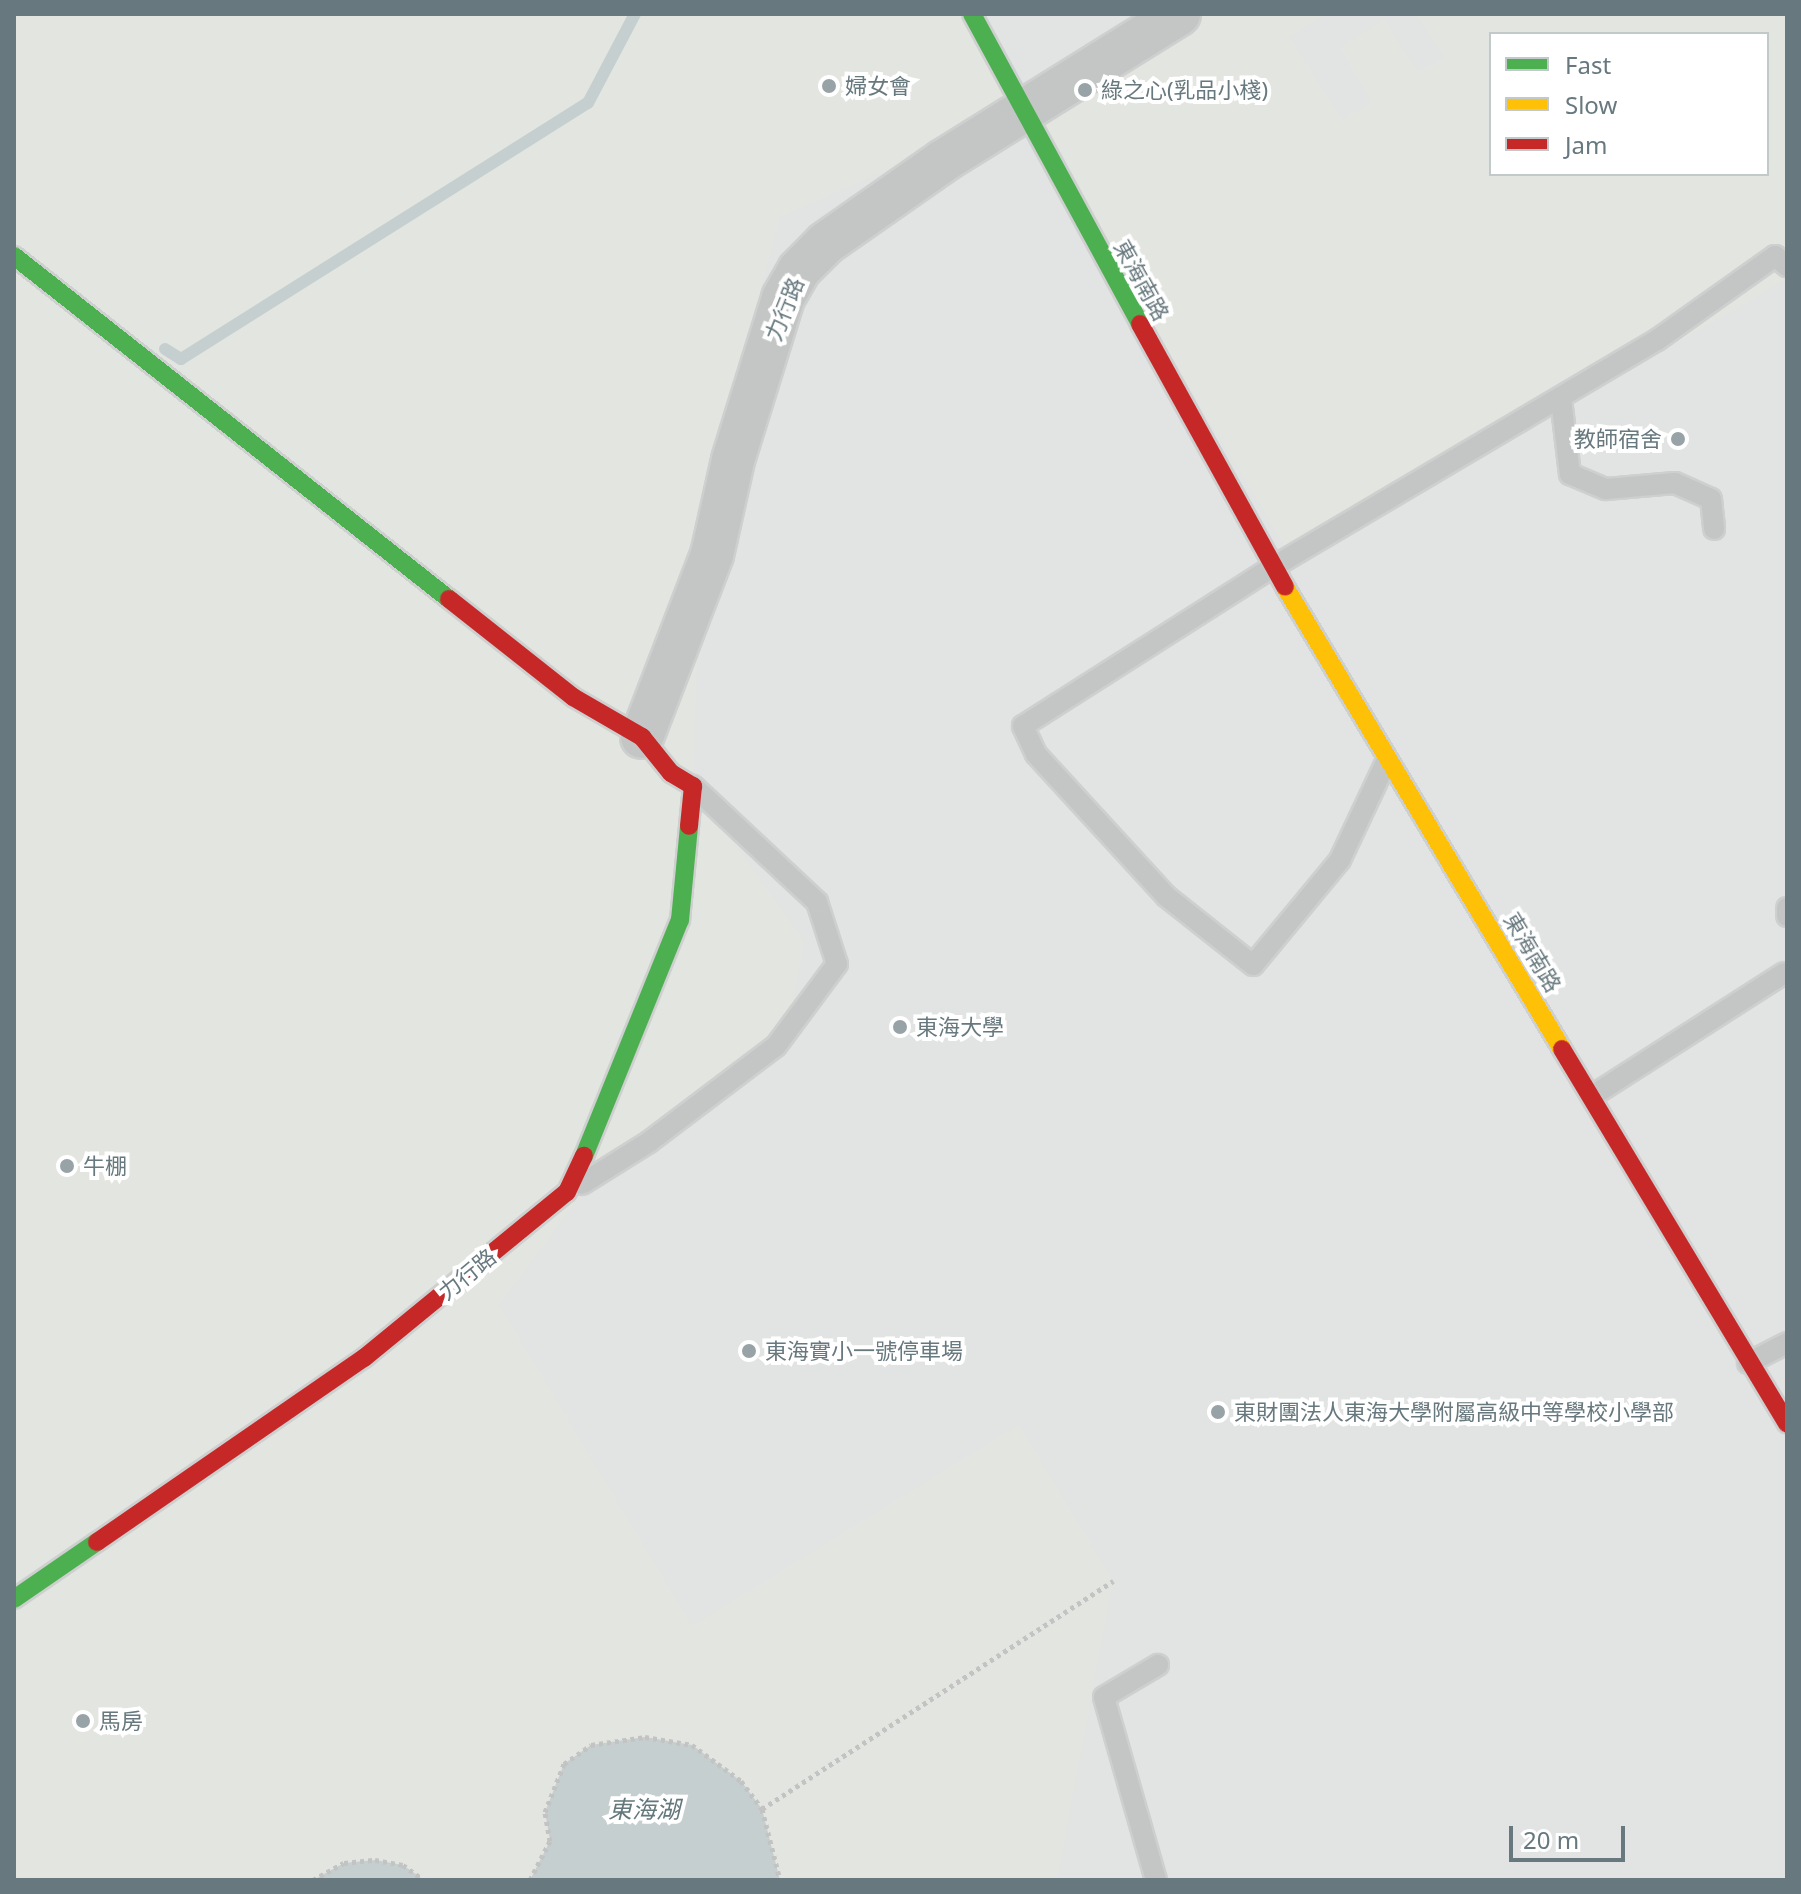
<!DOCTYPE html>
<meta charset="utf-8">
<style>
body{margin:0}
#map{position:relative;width:1801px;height:1894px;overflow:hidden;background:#f3f3f2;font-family:"Noto Sans","Noto Sans TC",sans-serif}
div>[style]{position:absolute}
.built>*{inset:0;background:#e2e4e3}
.green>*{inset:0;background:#e2e5e0}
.water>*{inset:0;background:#c6cfd0}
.stream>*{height:12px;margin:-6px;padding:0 6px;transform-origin:6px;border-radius:6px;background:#c6cfd0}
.path>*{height:5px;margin-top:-2.5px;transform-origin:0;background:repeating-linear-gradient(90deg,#c3c3c3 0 4px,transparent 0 8px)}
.roads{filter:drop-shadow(2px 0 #cecfcf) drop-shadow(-2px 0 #cecfcf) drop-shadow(0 2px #cecfcf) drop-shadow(0 -2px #cecfcf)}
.lane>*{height:20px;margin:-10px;padding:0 10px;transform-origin:10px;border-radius:10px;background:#c4c6c6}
.street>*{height:42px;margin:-21px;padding:0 21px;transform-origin:21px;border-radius:21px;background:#c4c6c6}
.fast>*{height:18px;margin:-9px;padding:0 9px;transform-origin:9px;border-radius:9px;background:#4caf50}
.slow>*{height:18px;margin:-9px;padding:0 9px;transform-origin:9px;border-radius:9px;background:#ffc107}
.jam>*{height:18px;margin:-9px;padding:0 9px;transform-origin:9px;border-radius:9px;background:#c62828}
.dots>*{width:22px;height:22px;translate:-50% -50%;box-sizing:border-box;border:4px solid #fff;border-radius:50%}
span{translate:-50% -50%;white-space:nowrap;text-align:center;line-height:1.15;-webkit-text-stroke:8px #fff;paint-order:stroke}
.poi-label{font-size:22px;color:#67787e}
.left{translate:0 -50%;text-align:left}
.right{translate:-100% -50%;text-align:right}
.street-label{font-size:22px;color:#67787e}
.water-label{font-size:24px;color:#63787b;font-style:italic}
.frame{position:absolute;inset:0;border:16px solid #67787e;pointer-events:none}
.legend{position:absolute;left:1489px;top:32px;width:280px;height:144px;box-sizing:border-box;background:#fff;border:2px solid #c2c9cb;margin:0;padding:10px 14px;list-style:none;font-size:24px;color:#67787e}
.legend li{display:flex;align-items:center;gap:16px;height:40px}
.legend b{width:40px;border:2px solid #c2c9cb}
.scale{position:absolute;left:1509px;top:1826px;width:116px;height:36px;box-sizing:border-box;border:4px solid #67787e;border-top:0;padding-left:10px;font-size:24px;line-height:28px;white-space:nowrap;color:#67787e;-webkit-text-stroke:6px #fff;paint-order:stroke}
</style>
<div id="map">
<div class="built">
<i style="clip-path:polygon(evenodd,14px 14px,1787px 14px,1787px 1880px,14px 1880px,14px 14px,1491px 34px,1767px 34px,1767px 174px,1491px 174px,1491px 34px)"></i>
</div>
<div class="green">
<i style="clip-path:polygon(evenodd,14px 14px,972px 14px,1022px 110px,1167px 14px,1325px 14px,1289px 36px,1342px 120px,1372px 102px,1340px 48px,1384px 19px,1418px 72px,1444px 57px,1417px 14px,1787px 14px,1787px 279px,1296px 564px,1022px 111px,780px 217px,724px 427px,697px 661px,693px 786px,804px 941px,787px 1036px,600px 1170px,499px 1305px,692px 1626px,1019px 1425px,1113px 1581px,1057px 1880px,14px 1880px,14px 14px,1491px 34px,1767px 34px,1767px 174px,1491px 174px,1491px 34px)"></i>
</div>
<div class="water">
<i style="clip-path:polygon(645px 1737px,692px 1745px,741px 1781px,762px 1809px,780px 1880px,530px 1880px,550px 1841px,545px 1812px,564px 1764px,591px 1745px)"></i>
<i style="clip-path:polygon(375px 1860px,403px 1865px,424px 1880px,313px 1880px,344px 1863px)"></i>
</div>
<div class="stream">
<i style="left:165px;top:349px;width:19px;rotate:32deg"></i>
<i style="left:181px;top:359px;width:481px;rotate:-32.2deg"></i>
<i style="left:588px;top:103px;width:101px;rotate:-62.2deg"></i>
</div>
<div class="path">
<i style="left:762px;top:1809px;width:419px;rotate:-33deg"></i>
<i style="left:313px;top:1880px;width:35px;rotate:-29deg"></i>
<i style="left:344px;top:1863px;width:31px;rotate:-6deg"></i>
<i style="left:375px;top:1860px;width:28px;rotate:10deg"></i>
<i style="left:403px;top:1865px;width:26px;rotate:36deg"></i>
<i style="left:530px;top:1880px;width:44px;rotate:-62.9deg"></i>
<i style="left:550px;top:1841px;width:29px;rotate:-100deg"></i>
<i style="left:545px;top:1812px;width:52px;rotate:-68.4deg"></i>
<i style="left:564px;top:1764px;width:33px;rotate:-35deg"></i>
<i style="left:591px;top:1745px;width:55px;rotate:-8.4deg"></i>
<i style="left:645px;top:1737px;width:48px;rotate:9.7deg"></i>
<i style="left:692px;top:1745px;width:61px;rotate:36.3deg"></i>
<i style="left:741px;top:1781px;width:35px;rotate:53deg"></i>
<i style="left:762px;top:1809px;width:73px;rotate:75.8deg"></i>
</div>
<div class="roads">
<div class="lane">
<i style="left:1561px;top:399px;width:76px;rotate:83.2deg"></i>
<i style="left:1570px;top:474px;width:39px;rotate:23deg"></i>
<i style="left:1606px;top:489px;width:69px;rotate:-5deg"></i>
<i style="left:1675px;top:483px;width:39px;rotate:24deg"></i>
<i style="left:1711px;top:499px;width:30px;rotate:84deg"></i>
<i style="left:1387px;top:760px;width:110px;rotate:115.2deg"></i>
<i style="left:1340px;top:860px;width:136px;rotate:129.6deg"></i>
<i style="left:1253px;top:965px;width:111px;rotate:-141.6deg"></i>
<i style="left:1166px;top:896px;width:193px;rotate:-132.5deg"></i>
<i style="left:1036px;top:754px;width:31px;rotate:-115deg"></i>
<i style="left:1023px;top:726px;width:296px;rotate:-32.5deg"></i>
<i style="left:1273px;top:567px;width:446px;rotate:-30.6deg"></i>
<i style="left:1657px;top:340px;width:145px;rotate:-35.4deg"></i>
<i style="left:1775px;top:256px;width:16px;rotate:40deg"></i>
<i style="left:1787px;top:908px;width:8px;rotate:90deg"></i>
<i style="left:1592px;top:1096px;width:228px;rotate:-32.6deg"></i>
<i style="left:582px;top:1184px;width:79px;rotate:-32.1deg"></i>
<i style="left:649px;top:1142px;width:159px;rotate:-37.1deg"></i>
<i style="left:776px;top:1046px;width:102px;rotate:-53.4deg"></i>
<i style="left:837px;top:964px;width:65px;rotate:-107.9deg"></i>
<i style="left:817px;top:902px;width:170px;rotate:-136.9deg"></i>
<i style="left:1748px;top:1363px;width:44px;rotate:-27.1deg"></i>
<i style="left:1156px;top:1880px;width:190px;rotate:-105.9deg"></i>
<i style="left:1104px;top:1697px;width:63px;rotate:-30.7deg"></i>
</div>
<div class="street">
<i style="left:642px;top:737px;width:195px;rotate:-69deg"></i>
<i style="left:712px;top:555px;width:97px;rotate:-77.5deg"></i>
<i style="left:733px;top:460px;width:170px;rotate:-72.8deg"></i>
<i style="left:783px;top:298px;width:32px;rotate:-60deg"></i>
<i style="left:799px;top:270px;width:38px;rotate:-45deg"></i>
<i style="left:826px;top:243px;width:143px;rotate:-35deg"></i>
<i style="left:943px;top:161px;width:278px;rotate:-31.9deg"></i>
</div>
<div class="fast">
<i style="left:972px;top:14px;width:353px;rotate:61.5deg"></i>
<i style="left:14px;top:256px;width:554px;rotate:38.26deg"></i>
<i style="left:584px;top:1156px;width:255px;rotate:-67.9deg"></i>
<i style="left:680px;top:920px;width:94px;rotate:-84.5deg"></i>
<i style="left:14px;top:1599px;width:101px;rotate:-34.5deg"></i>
</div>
<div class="slow">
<i style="left:1285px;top:587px;width:539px;rotate:59.05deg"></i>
</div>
<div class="jam">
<i style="left:1140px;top:324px;width:300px;rotate:61.1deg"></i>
<i style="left:449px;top:599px;width:158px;rotate:38.3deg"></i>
<i style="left:573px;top:697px;width:80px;rotate:30.1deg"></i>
<i style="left:642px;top:737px;width:46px;rotate:51.1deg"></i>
<i style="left:671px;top:773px;width:26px;rotate:31deg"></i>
<i style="left:693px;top:786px;width:40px;rotate:95.7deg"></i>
<i style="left:1562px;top:1049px;width:437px;rotate:59deg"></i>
<i style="left:97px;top:1542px;width:324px;rotate:-34.6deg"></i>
<i style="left:364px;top:1358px;width:262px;rotate:-39.3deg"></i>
<i style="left:567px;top:1192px;width:40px;rotate:-65deg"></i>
</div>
</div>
<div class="dots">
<i style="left:829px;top:86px;background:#98a3a7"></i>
<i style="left:1085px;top:90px;background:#98a3a7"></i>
<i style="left:1678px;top:439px;background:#98a3a7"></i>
<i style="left:900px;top:1027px;background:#98a3a7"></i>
<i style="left:67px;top:1166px;background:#98a3a7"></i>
<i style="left:749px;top:1351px;background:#98a3a7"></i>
<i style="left:1218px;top:1412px;background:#98a3a7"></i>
<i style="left:83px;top:1721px;background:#98a3a7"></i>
</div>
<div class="poi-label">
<span class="left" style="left:845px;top:86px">婦女會</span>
<span class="left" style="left:1101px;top:90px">綠之心(乳品小棧)</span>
<span class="right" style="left:1662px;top:439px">教師宿舍</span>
<span class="left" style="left:916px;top:1027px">東海大學</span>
<span class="left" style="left:83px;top:1166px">牛棚</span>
<span class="left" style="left:765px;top:1351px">東海實小一號停車場</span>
<span class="left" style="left:1234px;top:1412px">東財團法人東海大學附屬高級中等學校小學部</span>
<span class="left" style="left:99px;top:1721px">馬房</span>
</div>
<div class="street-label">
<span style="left:1142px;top:280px;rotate:61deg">東海南路</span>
<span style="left:784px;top:309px;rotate:-68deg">力行路</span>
<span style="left:1533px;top:952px;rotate:59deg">東海南路</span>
<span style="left:467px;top:1274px;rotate:-39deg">力行路</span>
</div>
<div class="water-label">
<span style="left:644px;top:1809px">東海湖</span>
</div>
<div class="frame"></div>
<ul class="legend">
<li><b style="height:10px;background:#4caf50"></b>Fast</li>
<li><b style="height:10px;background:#ffc107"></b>Slow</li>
<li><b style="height:10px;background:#c62828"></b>Jam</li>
</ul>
<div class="scale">20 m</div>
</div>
